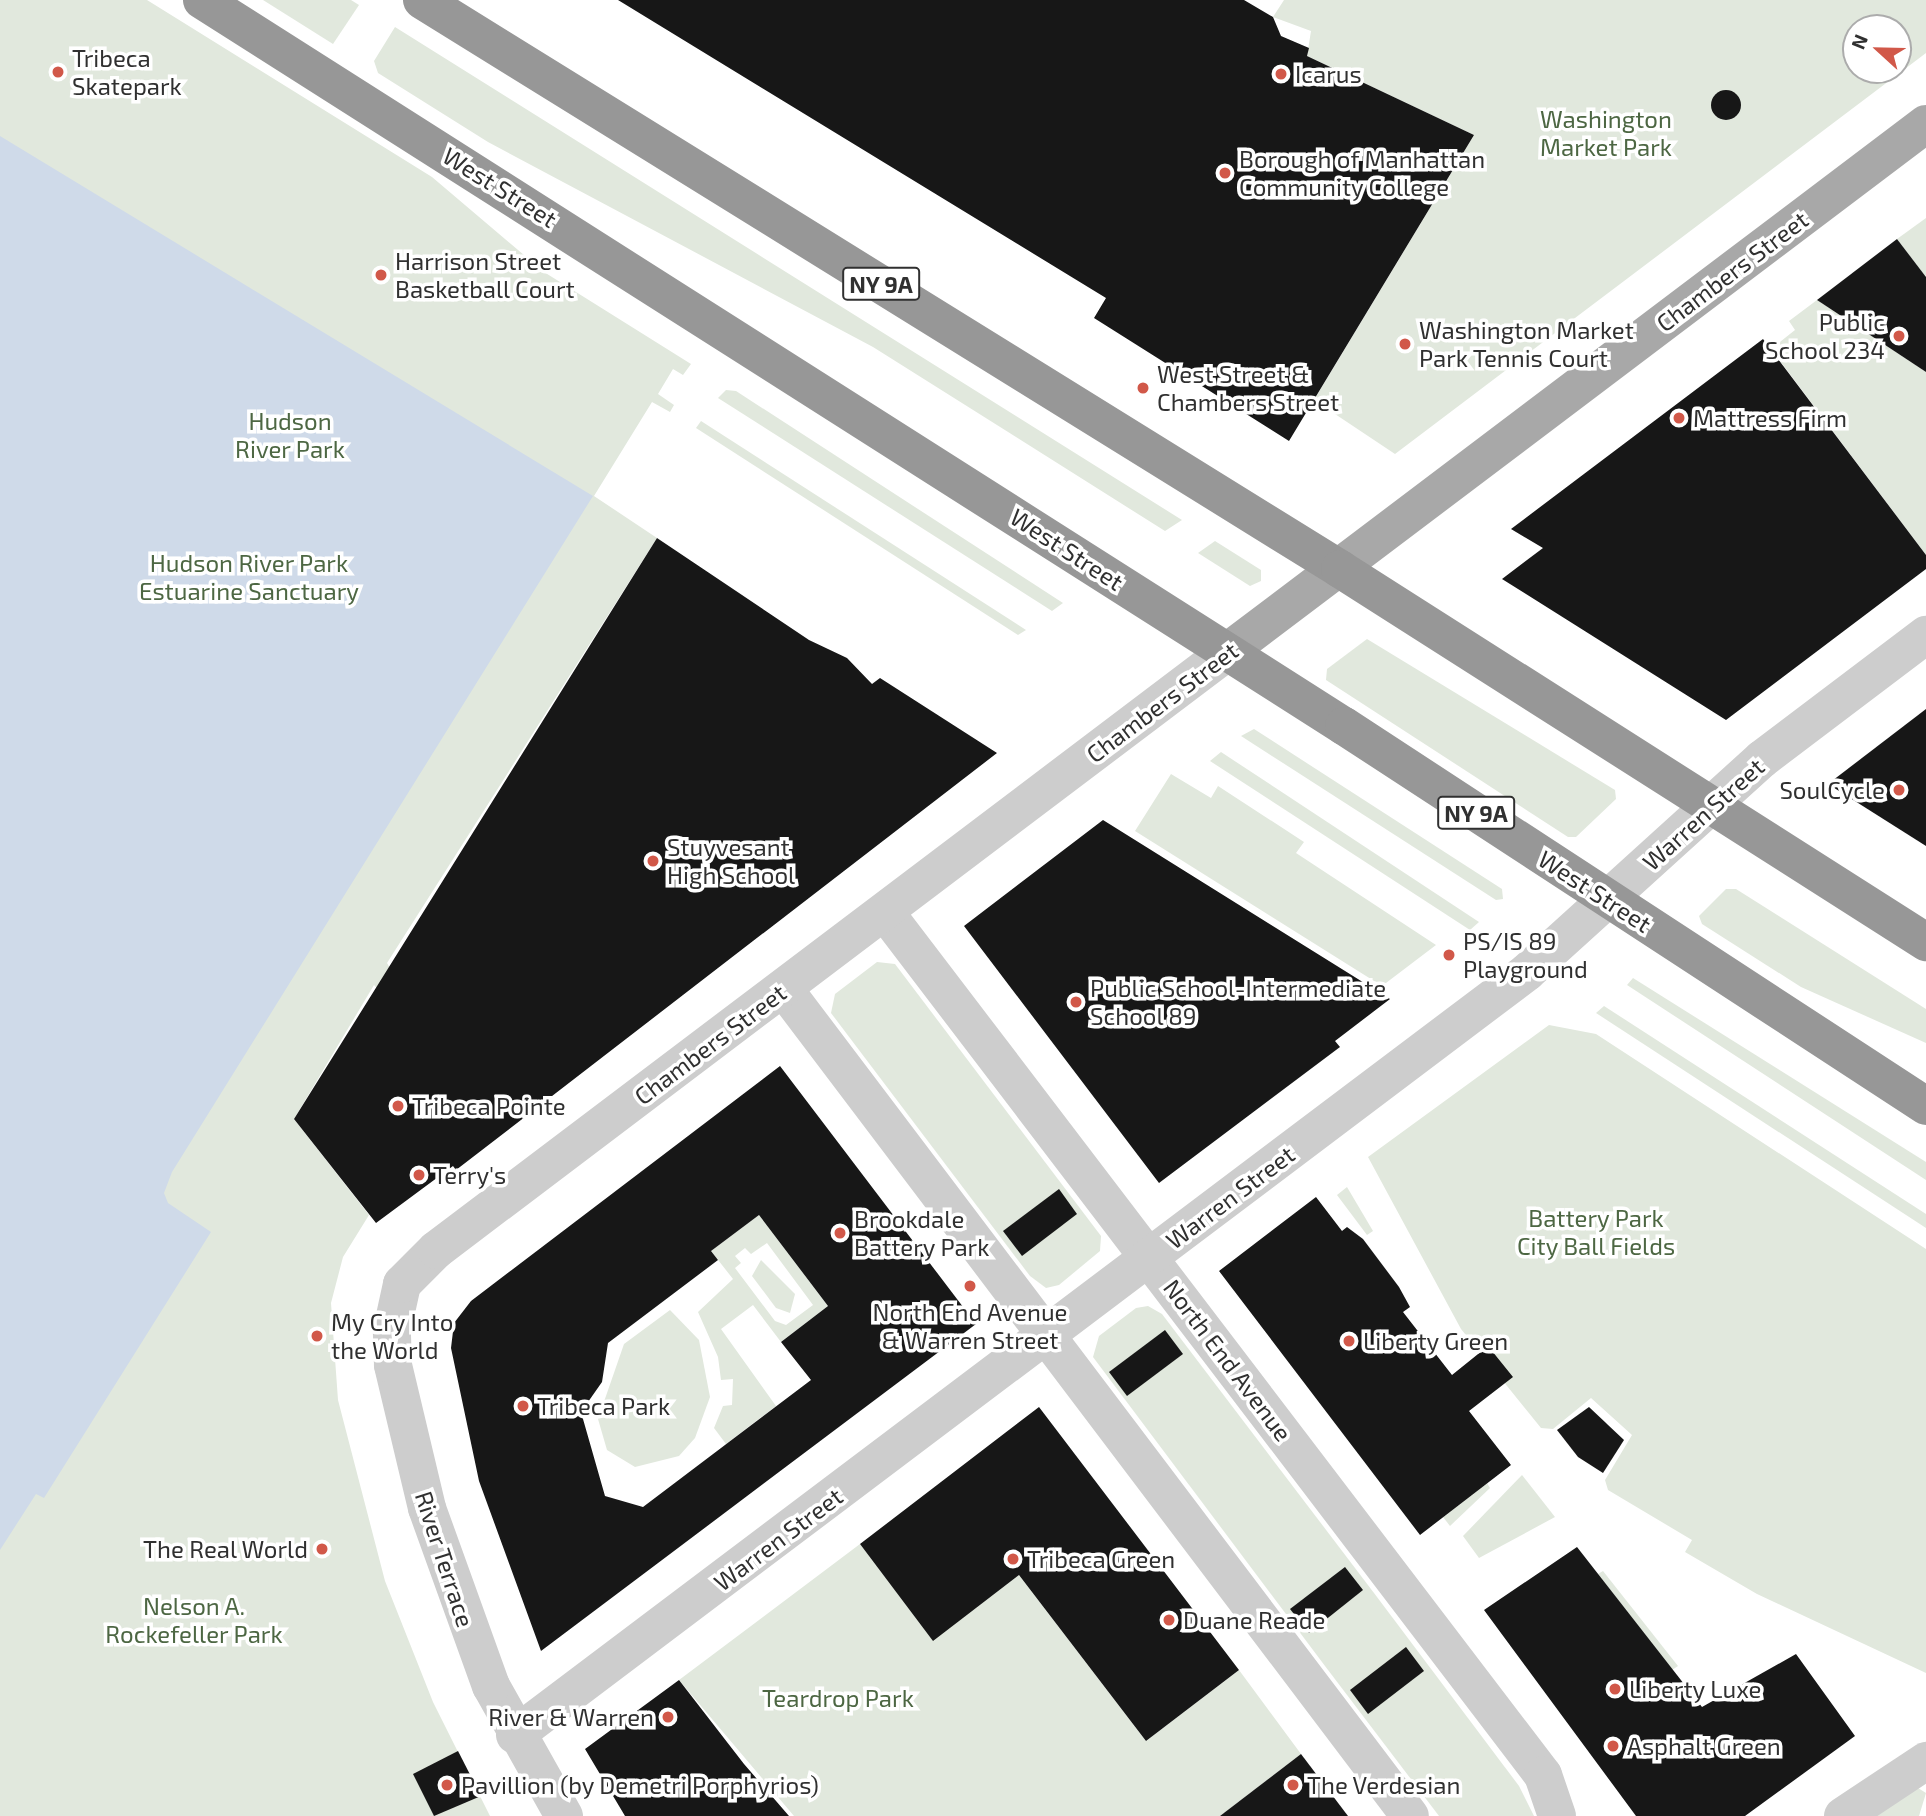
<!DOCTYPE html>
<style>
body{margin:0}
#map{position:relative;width:1926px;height:1816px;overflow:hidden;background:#fff;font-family:"Exo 2",sans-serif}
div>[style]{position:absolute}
.green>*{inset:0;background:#e1e8dd}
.water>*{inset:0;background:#cfdae9}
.building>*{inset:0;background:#171717}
.round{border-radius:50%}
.minor>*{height:38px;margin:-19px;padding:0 19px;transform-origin:19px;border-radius:19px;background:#cdcdcd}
.major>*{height:38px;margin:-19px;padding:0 19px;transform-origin:19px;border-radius:19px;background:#a8a8a8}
.highway>*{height:38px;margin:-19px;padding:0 19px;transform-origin:19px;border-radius:19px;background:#979797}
.dots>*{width:19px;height:19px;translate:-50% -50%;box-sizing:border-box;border:4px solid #fff;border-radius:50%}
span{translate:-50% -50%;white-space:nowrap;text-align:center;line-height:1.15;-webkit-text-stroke:7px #fff;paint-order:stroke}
.shield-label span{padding:2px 5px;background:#fff;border:2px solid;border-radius:5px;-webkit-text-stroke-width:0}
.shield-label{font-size:23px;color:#303030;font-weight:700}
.poi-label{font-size:24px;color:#303030}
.left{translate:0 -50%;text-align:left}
.right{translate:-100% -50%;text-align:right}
.park-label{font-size:24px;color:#4d6743}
.street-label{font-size:24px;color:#303030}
.north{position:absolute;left:1842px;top:14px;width:70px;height:70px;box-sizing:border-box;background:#fff;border:2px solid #acacac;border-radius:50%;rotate:292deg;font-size:19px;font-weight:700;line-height:28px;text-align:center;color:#303030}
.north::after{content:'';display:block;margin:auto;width:24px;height:32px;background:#d15849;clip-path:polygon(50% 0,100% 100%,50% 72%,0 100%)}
</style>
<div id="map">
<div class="green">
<i style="clip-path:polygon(0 0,147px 0,432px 177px,544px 272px,691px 364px,683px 375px,673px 369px,658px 394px,674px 405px,670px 412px,652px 402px,594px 496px,657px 538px,387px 963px,396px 978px,380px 992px,374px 985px,294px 1119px,369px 1215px,343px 1257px,331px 1303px,338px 1400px,385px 1581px,433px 1702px,490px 1816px,0 1816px)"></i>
<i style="clip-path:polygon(263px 0,351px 0,359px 5px,333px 44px)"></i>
<i style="clip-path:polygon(evenodd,1284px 0,1926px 0,1926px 53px,1395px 454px,1314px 400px,1474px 135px,1307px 56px,1311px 31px,1273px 17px,1284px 0,1856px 28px,1898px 28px,1898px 70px,1856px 70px,1856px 28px)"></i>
<i style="clip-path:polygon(395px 27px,1182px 520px,1165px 531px,873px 347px,488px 142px,378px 73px,374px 61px)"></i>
<i style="clip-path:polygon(1926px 218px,1926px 275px,1925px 276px,1897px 239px)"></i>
<i style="clip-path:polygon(1817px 300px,1926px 372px,1926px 555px,1771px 349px,1795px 330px,1789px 321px)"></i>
<i style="clip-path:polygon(726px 390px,736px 391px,1063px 603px,1052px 611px,718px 398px)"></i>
<i style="clip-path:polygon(701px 421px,1026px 630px,1018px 635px,696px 428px)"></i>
<i style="clip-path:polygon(1215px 541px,1261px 570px,1261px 581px,1250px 586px,1198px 553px)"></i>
<i style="clip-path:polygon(1367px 639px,1615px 790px,1616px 799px,1576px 837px,1568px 837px,1326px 680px,1327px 669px)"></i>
<i style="clip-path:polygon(1254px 729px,1502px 889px,1503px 899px,1496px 900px,1241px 736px)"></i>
<i style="clip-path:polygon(1221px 752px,1479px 922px,1470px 930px,1210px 761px)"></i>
<i style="clip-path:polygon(1171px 774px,1211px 798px,1218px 786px,1304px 842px,1296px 853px,1436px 945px,1382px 986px,1135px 831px)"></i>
<i style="clip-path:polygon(1726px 889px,1736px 889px,1926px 1009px,1926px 1043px,1801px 987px,1702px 924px,1699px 916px)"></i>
<i style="clip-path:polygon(877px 962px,895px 964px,1101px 1236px,1100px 1251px,1059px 1285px,1046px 1288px,1030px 1276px,831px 1013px,835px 994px)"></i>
<i style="clip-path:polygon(1633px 978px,1926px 1162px,1926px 1180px,1627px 985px)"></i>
<i style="clip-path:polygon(1604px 1006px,1926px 1214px,1926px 1228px,1596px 1013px)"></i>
<i style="clip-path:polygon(1549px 1025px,1596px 1034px,1926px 1249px,1926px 1673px,1757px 1594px,1685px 1552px,1692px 1540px,1608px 1490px,1605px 1480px,1632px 1435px,1591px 1398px,1553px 1429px,1541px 1428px,1461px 1329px,1368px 1157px)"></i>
<i style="clip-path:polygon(1347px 1187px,1373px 1231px,1367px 1235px,1337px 1195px)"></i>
<i style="clip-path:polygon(evenodd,759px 1215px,828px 1306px,781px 1342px,753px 1305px,721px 1329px,776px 1406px,726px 1444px,714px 1428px,723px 1406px,732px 1405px,733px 1379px,721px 1380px,718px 1357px,698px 1312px,733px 1279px,711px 1251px,759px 1215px,767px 1243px,813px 1305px,786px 1325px,775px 1321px,735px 1268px,741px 1263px,735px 1256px,745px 1248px,751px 1254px,767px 1243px)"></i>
<i style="clip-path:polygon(761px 1260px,795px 1294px,790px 1313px,776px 1308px,752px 1276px)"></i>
<i style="clip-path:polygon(1148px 1306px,1162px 1314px,1374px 1593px,1519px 1786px,1534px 1816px,1439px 1816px,1325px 1666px,1093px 1357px,1099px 1336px,1136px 1308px)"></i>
<i style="clip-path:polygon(670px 1310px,699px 1340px,710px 1397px,695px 1438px,679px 1456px,635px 1467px,607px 1450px,598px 1419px,624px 1344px)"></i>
<i style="clip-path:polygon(1522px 1475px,1555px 1517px,1479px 1558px,1463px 1536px)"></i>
<i style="clip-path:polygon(1487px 1483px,1490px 1488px,1450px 1526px,1443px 1517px)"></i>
<i style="clip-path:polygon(860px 1544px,933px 1640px,1019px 1575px,1146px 1741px,1239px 1670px,1301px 1754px,1220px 1816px,794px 1816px,679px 1680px)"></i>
<i style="clip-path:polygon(1603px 1571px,1678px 1666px,1672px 1670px,1598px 1574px)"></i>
<i style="clip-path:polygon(1918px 1788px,1926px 1793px,1919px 1816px,1874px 1816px)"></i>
</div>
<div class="water">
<i style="clip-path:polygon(0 136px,593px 496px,172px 1172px,164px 1193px,168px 1203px,211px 1232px,44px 1498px,36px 1494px,0 1550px)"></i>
</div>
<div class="building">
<i style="clip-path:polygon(618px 0,1244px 0,1273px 17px,1281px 36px,1309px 48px,1307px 56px,1474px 135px,1289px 441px,1094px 318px,1106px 298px)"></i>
<i class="round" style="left:1711px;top:90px;width:30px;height:30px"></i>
<i style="clip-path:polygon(1897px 239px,1926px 277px,1926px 372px,1817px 300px)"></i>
<i style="clip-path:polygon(1763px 339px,1926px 555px,1926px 569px,1726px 720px,1502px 579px,1543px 548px,1511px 529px)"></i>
<i style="clip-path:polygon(657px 538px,809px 640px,847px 658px,872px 684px,880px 678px,997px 753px,456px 1170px,453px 1166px,376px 1223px,294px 1119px)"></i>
<i style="clip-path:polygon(1926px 709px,1926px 846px,1828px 784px)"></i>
<i style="clip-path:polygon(1103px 820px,1390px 999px,1335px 1041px,1340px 1047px,1159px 1183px,964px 926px)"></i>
<i style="clip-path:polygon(evenodd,780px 1066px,976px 1324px,541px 1651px,479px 1481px,451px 1348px,454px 1323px,471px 1301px,780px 1066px,759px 1215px,828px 1306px,781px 1342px,811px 1380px,643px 1507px,605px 1496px,581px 1412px,602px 1382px,608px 1343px,718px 1260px,711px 1251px,759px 1215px)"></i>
<i style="clip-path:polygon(1059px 1189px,1077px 1214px,1022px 1256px,1003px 1231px)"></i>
<i style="clip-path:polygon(1316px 1197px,1342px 1231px,1347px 1227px,1363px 1239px,1399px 1287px,1410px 1307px,1403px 1312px,1452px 1375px,1488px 1346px,1513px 1377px,1469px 1411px,1511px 1465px,1420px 1535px,1219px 1271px)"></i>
<i style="clip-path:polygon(1165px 1330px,1183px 1354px,1127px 1396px,1109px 1372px)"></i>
<i style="clip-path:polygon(1039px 1407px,1239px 1670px,1146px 1741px,1019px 1575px,933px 1641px,860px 1544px)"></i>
<i style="clip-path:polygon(1589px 1407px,1624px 1440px,1603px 1473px,1578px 1457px,1557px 1430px)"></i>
<i style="clip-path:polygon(1577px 1547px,1702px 1707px,1796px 1654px,1855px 1736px,1745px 1816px,1636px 1816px,1484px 1610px)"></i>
<i style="clip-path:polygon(1345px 1567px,1363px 1590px,1309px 1633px,1290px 1609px)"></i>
<i style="clip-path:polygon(1406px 1647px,1424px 1671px,1368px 1714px,1350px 1690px)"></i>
<i style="clip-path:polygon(679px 1680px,744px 1764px,789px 1816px,625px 1816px,585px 1749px)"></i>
<i style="clip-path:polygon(458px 1751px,481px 1796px,434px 1816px,413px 1774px)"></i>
<i style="clip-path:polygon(1301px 1754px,1348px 1816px,1220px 1816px)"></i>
</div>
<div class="minor">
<i style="left:885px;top:912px;width:1085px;rotate:52.68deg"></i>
<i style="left:1543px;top:1775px;width:43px;rotate:71.1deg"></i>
<i style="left:784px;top:989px;width:1037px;rotate:52.88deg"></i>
<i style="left:515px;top:1735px;width:1267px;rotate:-37.01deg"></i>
<i style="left:1527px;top:972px;width:317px;rotate:-42.2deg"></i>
<i style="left:1762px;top:759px;width:206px;rotate:-37.1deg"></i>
<i style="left:564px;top:1816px;width:149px;rotate:-119.3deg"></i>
<i style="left:491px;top:1686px;width:189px;rotate:-109.8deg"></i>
<i style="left:427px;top:1508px;width:147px;rotate:-103.4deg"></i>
<i style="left:393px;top:1365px;width:35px;rotate:-92deg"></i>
<i style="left:392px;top:1330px;width:47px;rotate:-77.7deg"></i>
<i style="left:402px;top:1284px;width:48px;rotate:-45deg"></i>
<i style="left:436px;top:1250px;width:992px;rotate:-37.09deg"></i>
<i style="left:1843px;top:1816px;width:100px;rotate:-33.5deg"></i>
</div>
<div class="major">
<i style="left:1227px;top:652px;width:876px;rotate:-37.07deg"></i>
</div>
<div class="highway">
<i style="left:202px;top:0;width:1353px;rotate:32.45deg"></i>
<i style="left:1344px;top:726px;width:695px;rotate:33.14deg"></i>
<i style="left:422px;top:0;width:1080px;rotate:31.79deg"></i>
<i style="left:1340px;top:569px;width:695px;rotate:32.48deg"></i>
</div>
<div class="dots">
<i style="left:58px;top:72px;background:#d15849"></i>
<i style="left:1281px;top:74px;background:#d15849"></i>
<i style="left:1225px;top:173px;background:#d15849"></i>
<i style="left:381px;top:275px;background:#d15849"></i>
<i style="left:1899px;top:336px;background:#d15849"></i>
<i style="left:1405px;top:344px;background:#d15849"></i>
<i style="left:1143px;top:388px;background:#d15849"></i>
<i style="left:1679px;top:418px;background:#d15849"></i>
<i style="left:1899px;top:790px;background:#d15849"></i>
<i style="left:653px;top:861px;background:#d15849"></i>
<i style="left:1449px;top:955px;background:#d15849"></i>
<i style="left:1076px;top:1002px;background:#d15849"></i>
<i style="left:398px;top:1106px;background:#d15849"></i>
<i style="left:419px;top:1175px;background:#d15849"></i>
<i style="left:840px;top:1233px;background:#d15849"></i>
<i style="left:970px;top:1286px;background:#d15849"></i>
<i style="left:317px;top:1336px;background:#d15849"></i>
<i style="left:1349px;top:1341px;background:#d15849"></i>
<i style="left:523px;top:1406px;background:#d15849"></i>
<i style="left:322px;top:1549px;background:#d15849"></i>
<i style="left:1013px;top:1559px;background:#d15849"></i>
<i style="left:1169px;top:1620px;background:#d15849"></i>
<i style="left:1615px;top:1689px;background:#d15849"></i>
<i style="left:668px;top:1717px;background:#d15849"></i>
<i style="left:1613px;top:1746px;background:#d15849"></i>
<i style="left:447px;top:1785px;background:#d15849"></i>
<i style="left:1293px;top:1785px;background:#d15849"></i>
</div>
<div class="shield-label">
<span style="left:881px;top:284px">NY 9A</span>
<span style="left:1476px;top:813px">NY 9A</span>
</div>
<div class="poi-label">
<span class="left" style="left:72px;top:72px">Tribeca<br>Skatepark</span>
<span class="left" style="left:1295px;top:74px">Icarus</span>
<span class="left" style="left:1239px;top:173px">Borough of Manhattan<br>Community College</span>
<span class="left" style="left:395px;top:275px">Harrison Street<br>Basketball Court</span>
<span class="right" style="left:1885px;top:336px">Public<br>School 234</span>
<span class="left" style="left:1419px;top:344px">Washington Market<br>Park Tennis Court</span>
<span class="left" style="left:1157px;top:388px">West Street &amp;<br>Chambers Street</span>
<span class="left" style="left:1693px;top:418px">Mattress Firm</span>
<span class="right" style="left:1885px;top:790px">SoulCycle</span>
<span class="left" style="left:667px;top:861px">Stuyvesant<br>High School</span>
<span class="left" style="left:1463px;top:955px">PS/IS 89<br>Playground</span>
<span class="left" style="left:1090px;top:1002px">Public School-Intermediate<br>School 89</span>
<span class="left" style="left:412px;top:1106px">Tribeca Pointe</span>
<span class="left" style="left:433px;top:1175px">Terry's</span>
<span class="left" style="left:854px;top:1233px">Brookdale<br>Battery Park</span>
<span style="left:970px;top:1326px">North End Avenue<br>&amp; Warren Street</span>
<span class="left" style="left:331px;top:1336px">My Cry Into<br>the World</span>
<span class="left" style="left:1363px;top:1341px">Liberty Green</span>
<span class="left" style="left:537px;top:1406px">Tribeca Park</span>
<span class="right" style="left:308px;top:1549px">The Real World</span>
<span class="left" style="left:1027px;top:1559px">Tribeca Green</span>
<span class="left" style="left:1183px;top:1620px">Duane Reade</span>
<span class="left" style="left:1629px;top:1689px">Liberty Luxe</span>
<span class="right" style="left:654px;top:1717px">River &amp; Warren</span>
<span class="left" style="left:1627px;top:1746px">Asphalt Green</span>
<span class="left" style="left:461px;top:1785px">Pavillion (by Demetri Porphyrios)</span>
<span class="left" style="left:1307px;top:1785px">The Verdesian</span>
</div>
<div class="park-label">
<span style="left:1606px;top:133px">Washington<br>Market Park</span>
<span style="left:290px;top:435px">Hudson<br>River Park</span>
<span style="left:249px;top:577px">Hudson River Park<br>Estuarine Sanctuary</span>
<span style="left:1596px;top:1232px">Battery Park<br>City Ball Fields</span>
<span style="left:194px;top:1620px">Nelson A.<br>Rockefeller Park</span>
<span style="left:838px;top:1698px">Teardrop Park</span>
</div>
<div class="street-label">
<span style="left:500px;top:187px;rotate:32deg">West Street</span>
<span style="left:1732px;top:271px;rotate:-37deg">Chambers Street</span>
<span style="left:1067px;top:549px;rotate:33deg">West Street</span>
<span style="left:1162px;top:702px;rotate:-37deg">Chambers Street</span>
<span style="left:1703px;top:814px;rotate:-42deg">Warren Street</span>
<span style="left:1595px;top:891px;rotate:33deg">West Street</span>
<span style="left:710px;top:1044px;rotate:-37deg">Chambers Street</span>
<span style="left:1230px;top:1197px;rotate:-37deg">Warren Street</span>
<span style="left:1228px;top:1360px;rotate:53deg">North End Avenue</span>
<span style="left:778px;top:1539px;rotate:-37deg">Warren Street</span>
<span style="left:445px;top:1559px;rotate:72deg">River Terrace</span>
</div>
<div class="north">N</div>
</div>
